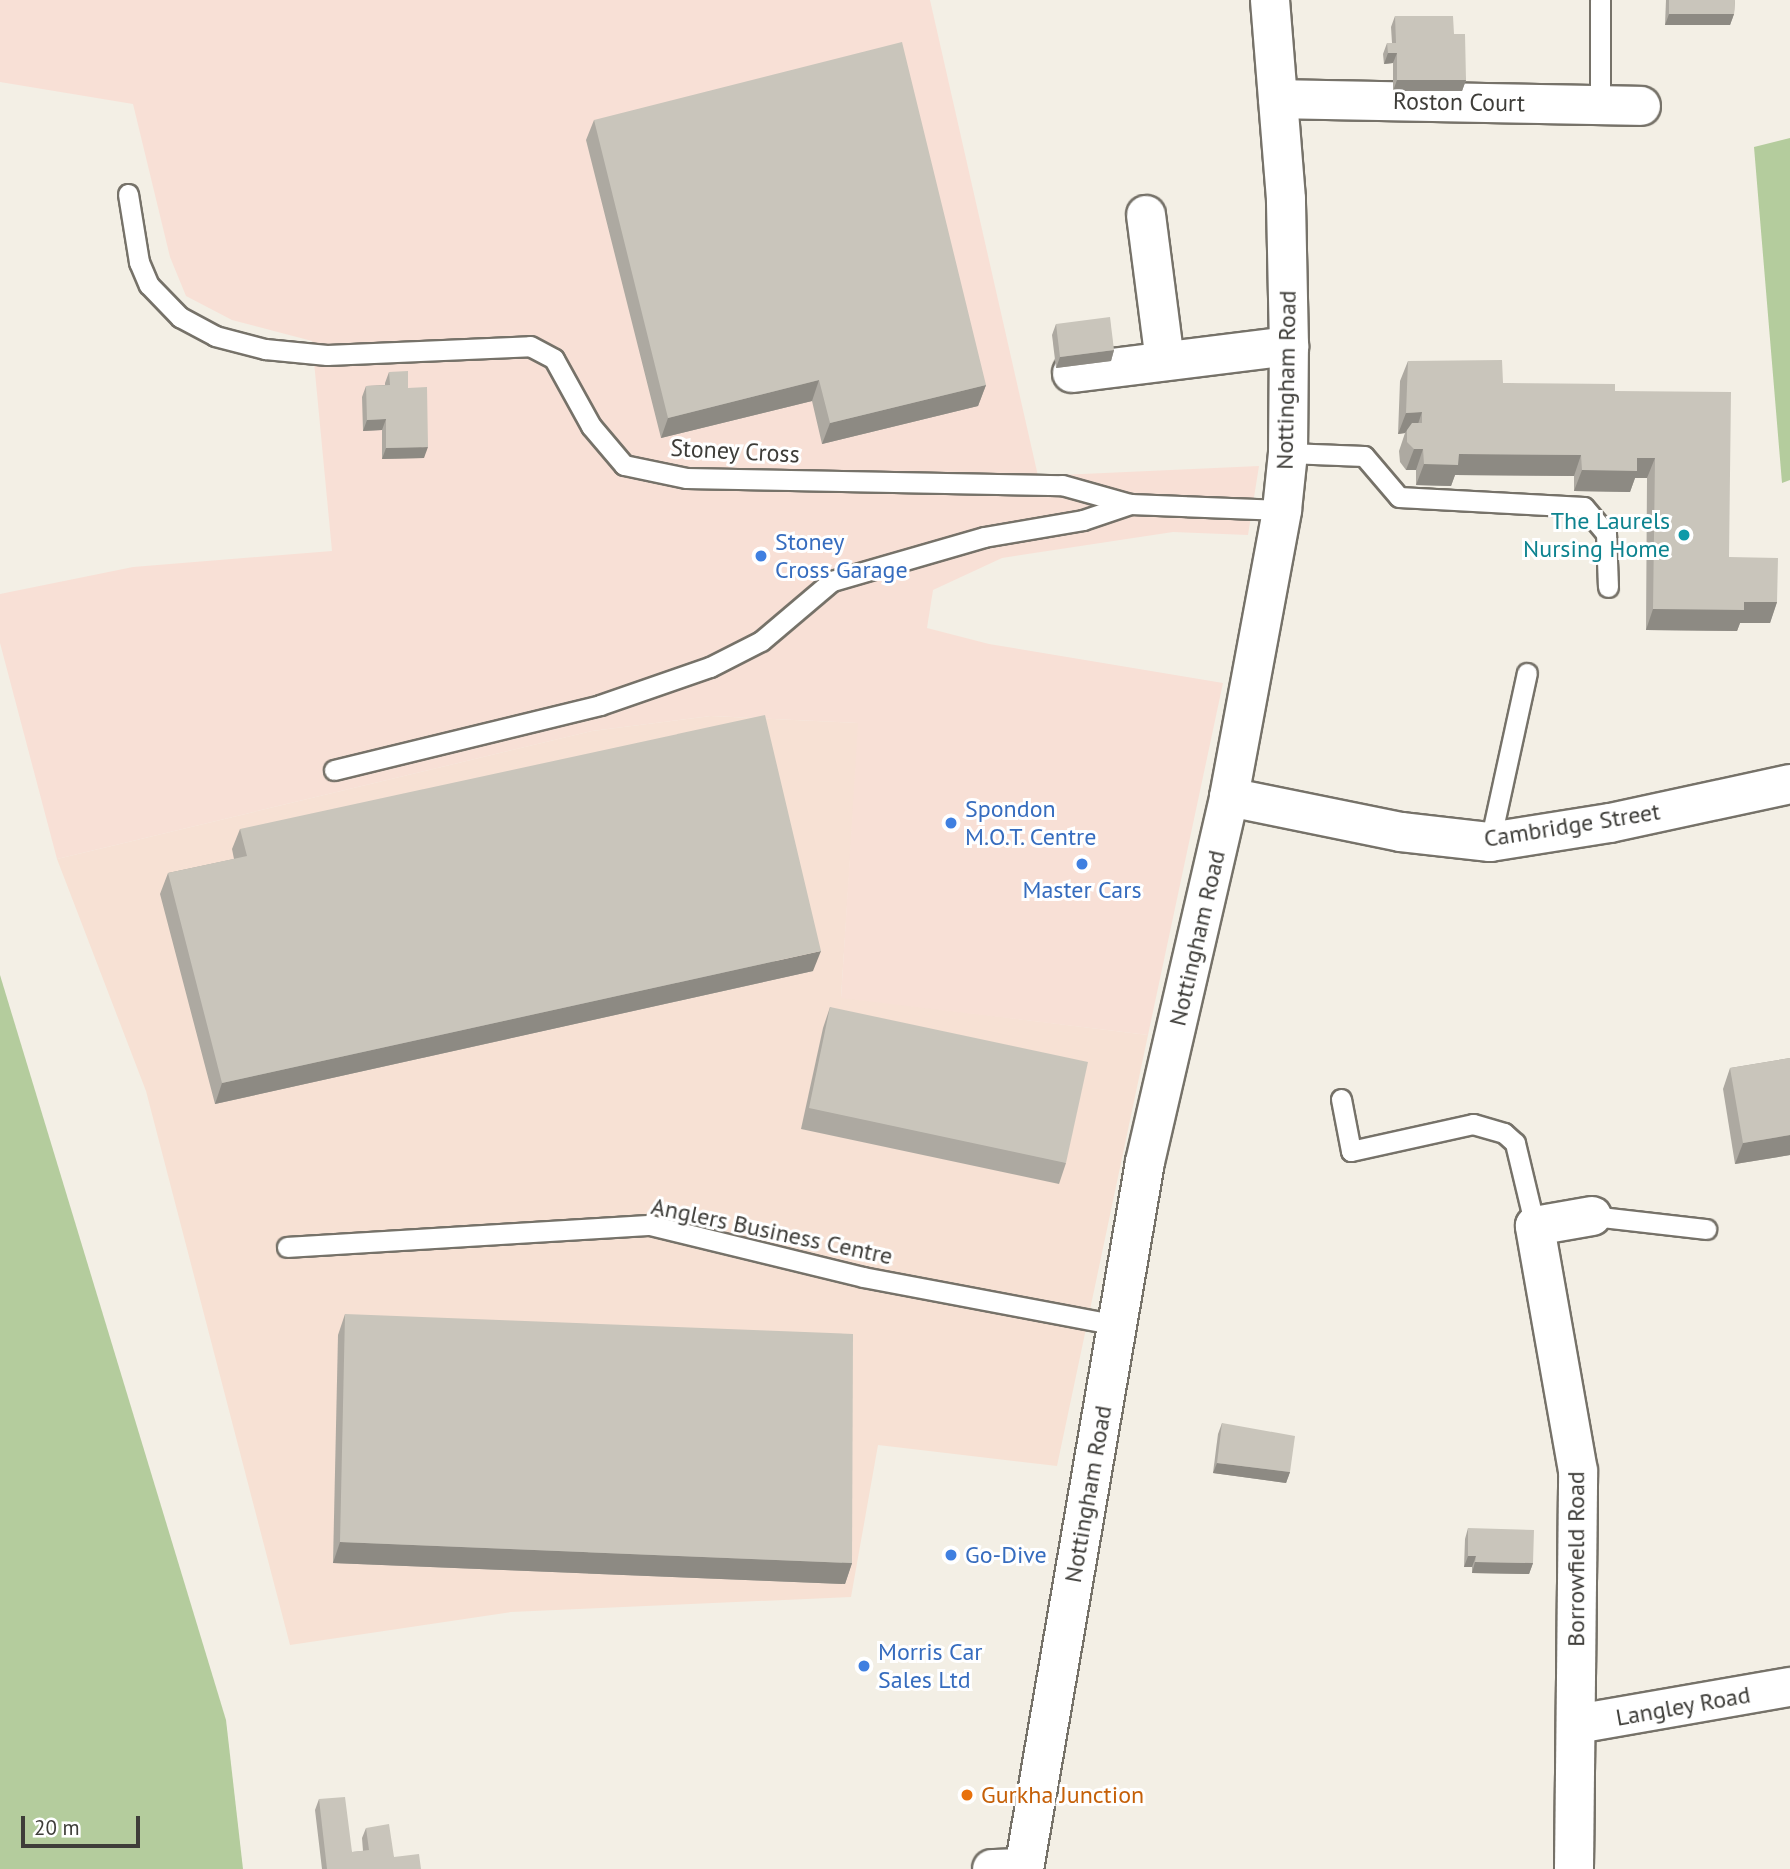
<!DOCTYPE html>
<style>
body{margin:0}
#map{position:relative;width:1790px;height:1869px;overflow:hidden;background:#f3efe5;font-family:"PT Sans",sans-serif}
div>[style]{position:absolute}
.commercial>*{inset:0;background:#f7e1d4}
.industrial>*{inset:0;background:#f8e0d6}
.green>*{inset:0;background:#b4cc9d}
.roads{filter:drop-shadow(2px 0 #767269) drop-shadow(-2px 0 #767269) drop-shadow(0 2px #767269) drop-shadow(0 -2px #767269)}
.service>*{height:19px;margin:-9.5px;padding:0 9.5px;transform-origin:9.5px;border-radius:9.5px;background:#fff}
.minor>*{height:38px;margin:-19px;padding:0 19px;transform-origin:19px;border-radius:19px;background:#fff}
.primary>*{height:38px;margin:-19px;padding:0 19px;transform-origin:19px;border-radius:19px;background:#fff}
.wall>*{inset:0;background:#ada9a1}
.shaded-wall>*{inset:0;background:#8d8a83}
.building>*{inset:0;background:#c9c5bb}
.dots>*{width:19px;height:19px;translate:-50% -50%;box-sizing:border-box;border:4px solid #fff;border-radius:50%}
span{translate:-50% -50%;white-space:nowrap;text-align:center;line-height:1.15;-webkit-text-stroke:6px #fff;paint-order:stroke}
.street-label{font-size:24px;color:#3e3d39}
.culture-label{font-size:24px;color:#0d838f}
.right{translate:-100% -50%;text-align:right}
.shop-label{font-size:24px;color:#366cbe}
.left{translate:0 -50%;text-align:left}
.food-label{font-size:24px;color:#c56008}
.scale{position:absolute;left:21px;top:1816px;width:119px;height:32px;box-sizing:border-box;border:4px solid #3e3d39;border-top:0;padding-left:9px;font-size:21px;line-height:24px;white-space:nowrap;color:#3e3d39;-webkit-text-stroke:5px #fff;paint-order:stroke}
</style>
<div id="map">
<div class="commercial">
<i style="clip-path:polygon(711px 716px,859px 723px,841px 997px,1148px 1035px,1057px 1466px,878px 1445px,851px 1597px,511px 1612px,290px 1645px,146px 1091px,57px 859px,592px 731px)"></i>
</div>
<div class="industrial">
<i style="clip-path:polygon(0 0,930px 0,1038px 476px,1259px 466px,1248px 535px,1173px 532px,1002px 558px,933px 590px,927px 628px,989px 644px,1223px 683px,1148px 1035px,841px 998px,858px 723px,711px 716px,592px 731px,57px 859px,0 643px,0 594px,133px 567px,332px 551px,312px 341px,232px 320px,186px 296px,170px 257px,133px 104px,0 82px)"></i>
</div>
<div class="green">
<i style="clip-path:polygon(1790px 138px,1790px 480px,1782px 483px,1754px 147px)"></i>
<i style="clip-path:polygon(0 975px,226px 1720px,243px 1869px,0 1869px)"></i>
</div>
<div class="roads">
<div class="service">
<i style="left:1600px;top:0;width:105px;rotate:90deg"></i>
<i style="left:128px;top:194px;width:69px;rotate:80.8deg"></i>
<i style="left:139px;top:262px;width:25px;rotate:67deg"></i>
<i style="left:149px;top:285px;width:45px;rotate:45.9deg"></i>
<i style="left:180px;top:317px;width:40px;rotate:28deg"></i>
<i style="left:215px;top:336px;width:52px;rotate:14.6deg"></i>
<i style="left:265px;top:349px;width:62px;rotate:5.5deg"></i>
<i style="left:327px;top:355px;width:203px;rotate:-2.5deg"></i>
<i style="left:530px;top:346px;width:27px;rotate:28deg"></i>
<i style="left:554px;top:359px;width:77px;rotate:61.1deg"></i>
<i style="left:591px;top:426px;width:51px;rotate:49.8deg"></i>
<i style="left:624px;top:465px;width:63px;rotate:11.8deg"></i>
<i style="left:686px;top:478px;width:376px;rotate:1.1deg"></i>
<i style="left:1062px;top:485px;width:71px;rotate:15.6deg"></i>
<i style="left:1130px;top:504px;width:152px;rotate:2.3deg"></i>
<i style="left:1288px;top:453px;width:76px;rotate:2.3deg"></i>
<i style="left:1364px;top:456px;width:54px;rotate:49.5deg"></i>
<i style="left:1399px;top:497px;width:185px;rotate:3.1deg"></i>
<i style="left:1584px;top:507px;width:34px;rotate:50deg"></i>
<i style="left:1606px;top:533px;width:54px;rotate:87.9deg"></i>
<i style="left:334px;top:770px;width:274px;rotate:-13.7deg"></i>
<i style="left:600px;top:705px;width:116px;rotate:-19.1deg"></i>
<i style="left:710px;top:667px;width:57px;rotate:-27deg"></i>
<i style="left:761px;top:641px;width:93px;rotate:-40.2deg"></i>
<i style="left:832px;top:581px;width:158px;rotate:-16.1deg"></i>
<i style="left:984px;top:537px;width:100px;rotate:-9.7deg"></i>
<i style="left:1083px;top:520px;width:50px;rotate:-18.8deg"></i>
<i style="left:1490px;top:842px;width:173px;rotate:-77.7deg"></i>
<i style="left:1341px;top:1099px;width:53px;rotate:79.1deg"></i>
<i style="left:1351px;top:1151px;width:125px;rotate:-12.5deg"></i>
<i style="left:1473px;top:1124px;width:32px;rotate:16deg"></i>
<i style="left:1504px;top:1133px;width:15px;rotate:42deg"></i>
<i style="left:1515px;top:1143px;width:85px;rotate:76.5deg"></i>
<i style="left:1592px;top:1216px;width:115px;rotate:6.5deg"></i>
<i style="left:287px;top:1247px;width:364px;rotate:-3.5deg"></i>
<i style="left:650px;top:1225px;width:219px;rotate:13.7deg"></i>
<i style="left:863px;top:1277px;width:258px;rotate:10.7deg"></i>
</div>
<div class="minor">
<i style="left:1278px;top:99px;width:363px;rotate:1.1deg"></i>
<i style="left:1146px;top:215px;width:147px;rotate:82.6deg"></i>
<i style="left:1072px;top:373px;width:219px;rotate:-7.1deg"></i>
<i style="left:1229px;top:797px;width:176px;rotate:11.5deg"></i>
<i style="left:1401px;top:832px;width:90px;rotate:6.4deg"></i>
<i style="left:1490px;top:842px;width:121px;rotate:-9deg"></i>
<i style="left:1610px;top:823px;width:184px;rotate:-12.2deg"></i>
<i style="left:1577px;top:1724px;width:216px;rotate:-9.9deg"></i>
<i style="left:992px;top:1869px;width:32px;rotate:-2deg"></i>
<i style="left:1574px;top:1869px;width:398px;rotate:-89.4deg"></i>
<i style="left:1578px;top:1471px;width:249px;rotate:-100deg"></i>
<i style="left:1535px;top:1226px;width:58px;rotate:-10deg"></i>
</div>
<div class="primary">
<i style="left:1024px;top:1869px;width:717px;rotate:-80.29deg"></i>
<i style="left:1145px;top:1162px;width:375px;rotate:-77deg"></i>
<i style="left:1229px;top:797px;width:292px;rotate:-79.5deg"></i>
<i style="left:1282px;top:510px;width:57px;rotate:-84deg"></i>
<i style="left:1288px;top:453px;width:107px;rotate:-89.5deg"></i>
<i style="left:1289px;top:346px;width:147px;rotate:-91.2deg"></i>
<i style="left:1286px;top:199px;width:200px;rotate:-94.6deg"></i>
</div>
</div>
<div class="wall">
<i style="clip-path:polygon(1666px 0,1735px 0,1734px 14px,1730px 25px,1665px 25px)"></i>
<i style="clip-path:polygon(1395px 16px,1454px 34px,1466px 80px,1462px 91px,1393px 91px,1393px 63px,1384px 64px,1383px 54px,1387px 43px,1392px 43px,1391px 27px)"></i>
<i style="clip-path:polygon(594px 120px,986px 385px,978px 406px,822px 444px,812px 401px,661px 438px,586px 140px)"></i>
<i style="clip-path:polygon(1056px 324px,1114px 350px,1111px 361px,1056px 368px,1052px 335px)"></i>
<i style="clip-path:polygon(1408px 361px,1503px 383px,1615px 391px,1729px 557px,1777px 602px,1770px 623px,1740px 623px,1737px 631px,1646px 630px,1647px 478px,1635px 478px,1630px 492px,1574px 491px,1574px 476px,1455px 475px,1451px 486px,1416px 485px,1416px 470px,1406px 470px,1400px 462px,1399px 451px,1405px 433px,1398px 434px,1400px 381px)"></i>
<i style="clip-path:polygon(389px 372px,408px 388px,424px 458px,382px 459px,382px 430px,363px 431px,362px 397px,366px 386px,385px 385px,385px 383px)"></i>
<i style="clip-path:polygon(240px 829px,813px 971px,215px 1104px,160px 894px,168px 873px,234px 859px,232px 849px)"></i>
<i style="clip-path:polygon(830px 1007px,1066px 1163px,1059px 1184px,801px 1129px,823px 1028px)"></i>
<i style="clip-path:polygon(1790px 1058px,1790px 1155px,1735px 1164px,1723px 1089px,1730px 1068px)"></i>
<i style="clip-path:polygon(345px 1314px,852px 1563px,845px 1584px,333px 1563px,338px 1335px)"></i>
<i style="clip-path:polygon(1222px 1423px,1290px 1472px,1286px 1483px,1213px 1473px,1218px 1434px)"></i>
<i style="clip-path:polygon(1468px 1528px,1533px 1563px,1529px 1574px,1472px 1573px,1472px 1567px,1464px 1567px,1465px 1539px)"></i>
<i style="clip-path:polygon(319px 1799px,352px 1852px,363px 1851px,362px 1838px,366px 1828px,394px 1857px,421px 1869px,322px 1869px,315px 1810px)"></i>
</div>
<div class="shaded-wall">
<i style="clip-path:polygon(1669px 14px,1734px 14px,1730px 25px,1665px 25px)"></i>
<i style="clip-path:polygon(1388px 53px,1397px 53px,1393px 63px,1384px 64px)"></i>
<i style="clip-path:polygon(1397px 80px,1466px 80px,1462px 91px,1393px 91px)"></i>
<i style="clip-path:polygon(1114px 350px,1111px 361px,1056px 368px,1060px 357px)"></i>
<i style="clip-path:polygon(819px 380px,812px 401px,661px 438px,668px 418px)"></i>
<i style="clip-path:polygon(986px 385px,978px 406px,822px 444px,830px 423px)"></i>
<i style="clip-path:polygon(1422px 412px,1415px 433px,1407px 430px,1405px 433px,1398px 434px,1406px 413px)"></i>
<i style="clip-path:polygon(386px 419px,382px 430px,363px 431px,367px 420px)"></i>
<i style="clip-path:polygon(428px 447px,424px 458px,382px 459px,386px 448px)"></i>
<i style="clip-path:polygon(1414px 449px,1423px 449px,1416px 470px,1406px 470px)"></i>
<i style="clip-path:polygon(1459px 454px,1581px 455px,1574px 476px,1455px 475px,1451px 486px,1416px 485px,1424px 464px)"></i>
<i style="clip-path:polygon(1637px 458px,1655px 458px,1647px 478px,1635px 478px,1630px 492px,1574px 491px,1582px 470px)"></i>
<i style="clip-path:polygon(1744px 602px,1777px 602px,1770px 623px,1740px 623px,1737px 631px,1646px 630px,1653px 609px)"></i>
<i style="clip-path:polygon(821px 951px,813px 971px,215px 1104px,222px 1083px)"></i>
<i style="clip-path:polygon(1790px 1135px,1790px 1155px,1735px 1164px,1743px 1143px)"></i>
<i style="clip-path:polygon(1217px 1463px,1290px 1472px,1286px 1483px,1213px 1473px)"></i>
<i style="clip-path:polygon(340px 1542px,852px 1563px,845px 1584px,333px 1563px)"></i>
<i style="clip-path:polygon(1468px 1556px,1476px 1556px,1472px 1567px,1464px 1567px)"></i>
<i style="clip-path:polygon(1475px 1562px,1533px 1563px,1529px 1574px,1472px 1573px)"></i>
</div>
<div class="building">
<i style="clip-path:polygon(1669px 0,1735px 0,1734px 14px,1669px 14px)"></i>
<i style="clip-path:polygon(1395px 16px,1453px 16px,1454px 34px,1465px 34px,1466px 80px,1397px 80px,1397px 53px,1388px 53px,1387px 43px,1396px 43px)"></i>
<i style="clip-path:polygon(902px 42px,986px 385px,830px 423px,819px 380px,668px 418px,594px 120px)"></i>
<i style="clip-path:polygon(1110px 317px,1114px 350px,1060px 357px,1056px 324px)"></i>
<i style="clip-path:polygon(1502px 360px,1503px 383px,1615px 384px,1615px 391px,1731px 392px,1729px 557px,1778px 558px,1777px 602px,1744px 602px,1744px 610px,1653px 609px,1655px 458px,1637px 458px,1637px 471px,1582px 470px,1581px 455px,1459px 454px,1458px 465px,1424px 464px,1423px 449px,1414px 449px,1407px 442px,1407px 430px,1412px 423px,1422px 423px,1422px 412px,1406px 413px,1408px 361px)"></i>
<i style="clip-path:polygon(408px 371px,408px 388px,427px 387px,428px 447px,386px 448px,386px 419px,367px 420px,366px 386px,390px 385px,389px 372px)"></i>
<i style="clip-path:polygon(765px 715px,821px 951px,222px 1083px,168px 873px,247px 856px,240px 829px)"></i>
<i style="clip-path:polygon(830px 1007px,1088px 1062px,1066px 1163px,809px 1108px)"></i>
<i style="clip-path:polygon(1790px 1058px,1790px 1135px,1743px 1143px,1730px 1068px)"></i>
<i style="clip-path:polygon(345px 1314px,853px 1334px,852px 1563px,340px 1542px)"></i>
<i style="clip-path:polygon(1222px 1423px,1295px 1436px,1290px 1472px,1217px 1463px)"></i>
<i style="clip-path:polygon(1468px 1528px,1534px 1530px,1533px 1563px,1475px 1562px,1476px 1556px,1468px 1556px)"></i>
<i style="clip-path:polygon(345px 1797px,352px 1852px,369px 1850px,366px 1828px,389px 1824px,394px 1857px,419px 1854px,421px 1869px,327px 1869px,319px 1799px)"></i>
</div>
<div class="dots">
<i style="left:1684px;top:535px;background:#0f9aa8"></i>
<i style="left:761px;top:556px;background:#3f7fe0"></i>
<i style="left:951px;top:823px;background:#3f7fe0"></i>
<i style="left:1082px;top:864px;background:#3f7fe0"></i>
<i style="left:951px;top:1555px;background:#3f7fe0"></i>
<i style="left:864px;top:1666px;background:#3f7fe0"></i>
<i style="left:967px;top:1795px;background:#e8710a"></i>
</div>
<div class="street-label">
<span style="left:1459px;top:102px;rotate:1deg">Roston Court</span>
<span style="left:1286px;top:380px;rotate:-89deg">Nottingham Road</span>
<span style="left:735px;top:451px;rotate:3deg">Stoney Cross</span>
<span style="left:1572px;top:825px;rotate:-9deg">Cambridge Street</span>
<span style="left:1197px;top:938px;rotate:-77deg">Nottingham Road</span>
<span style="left:772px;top:1231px;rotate:12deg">Anglers Business Centre</span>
<span style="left:1088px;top:1494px;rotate:-80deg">Nottingham Road</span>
<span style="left:1576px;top:1559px;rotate:-90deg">Borrowfield Road</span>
<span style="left:1683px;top:1706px;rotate:-10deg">Langley Road</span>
</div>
<div class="culture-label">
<span class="right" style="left:1670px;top:535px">The Laurels<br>Nursing Home</span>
</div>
<div class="shop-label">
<span class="left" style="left:775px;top:556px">Stoney<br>Cross Garage</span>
<span class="left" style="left:965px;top:823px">Spondon<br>M.O.T. Centre</span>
<span style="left:1082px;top:890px">Master Cars</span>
<span class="left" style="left:965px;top:1555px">Go-Dive</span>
<span class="left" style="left:878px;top:1666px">Morris Car<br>Sales Ltd</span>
</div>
<div class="food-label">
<span class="left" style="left:981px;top:1795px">Gurkha Junction</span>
</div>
<div class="scale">20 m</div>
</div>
